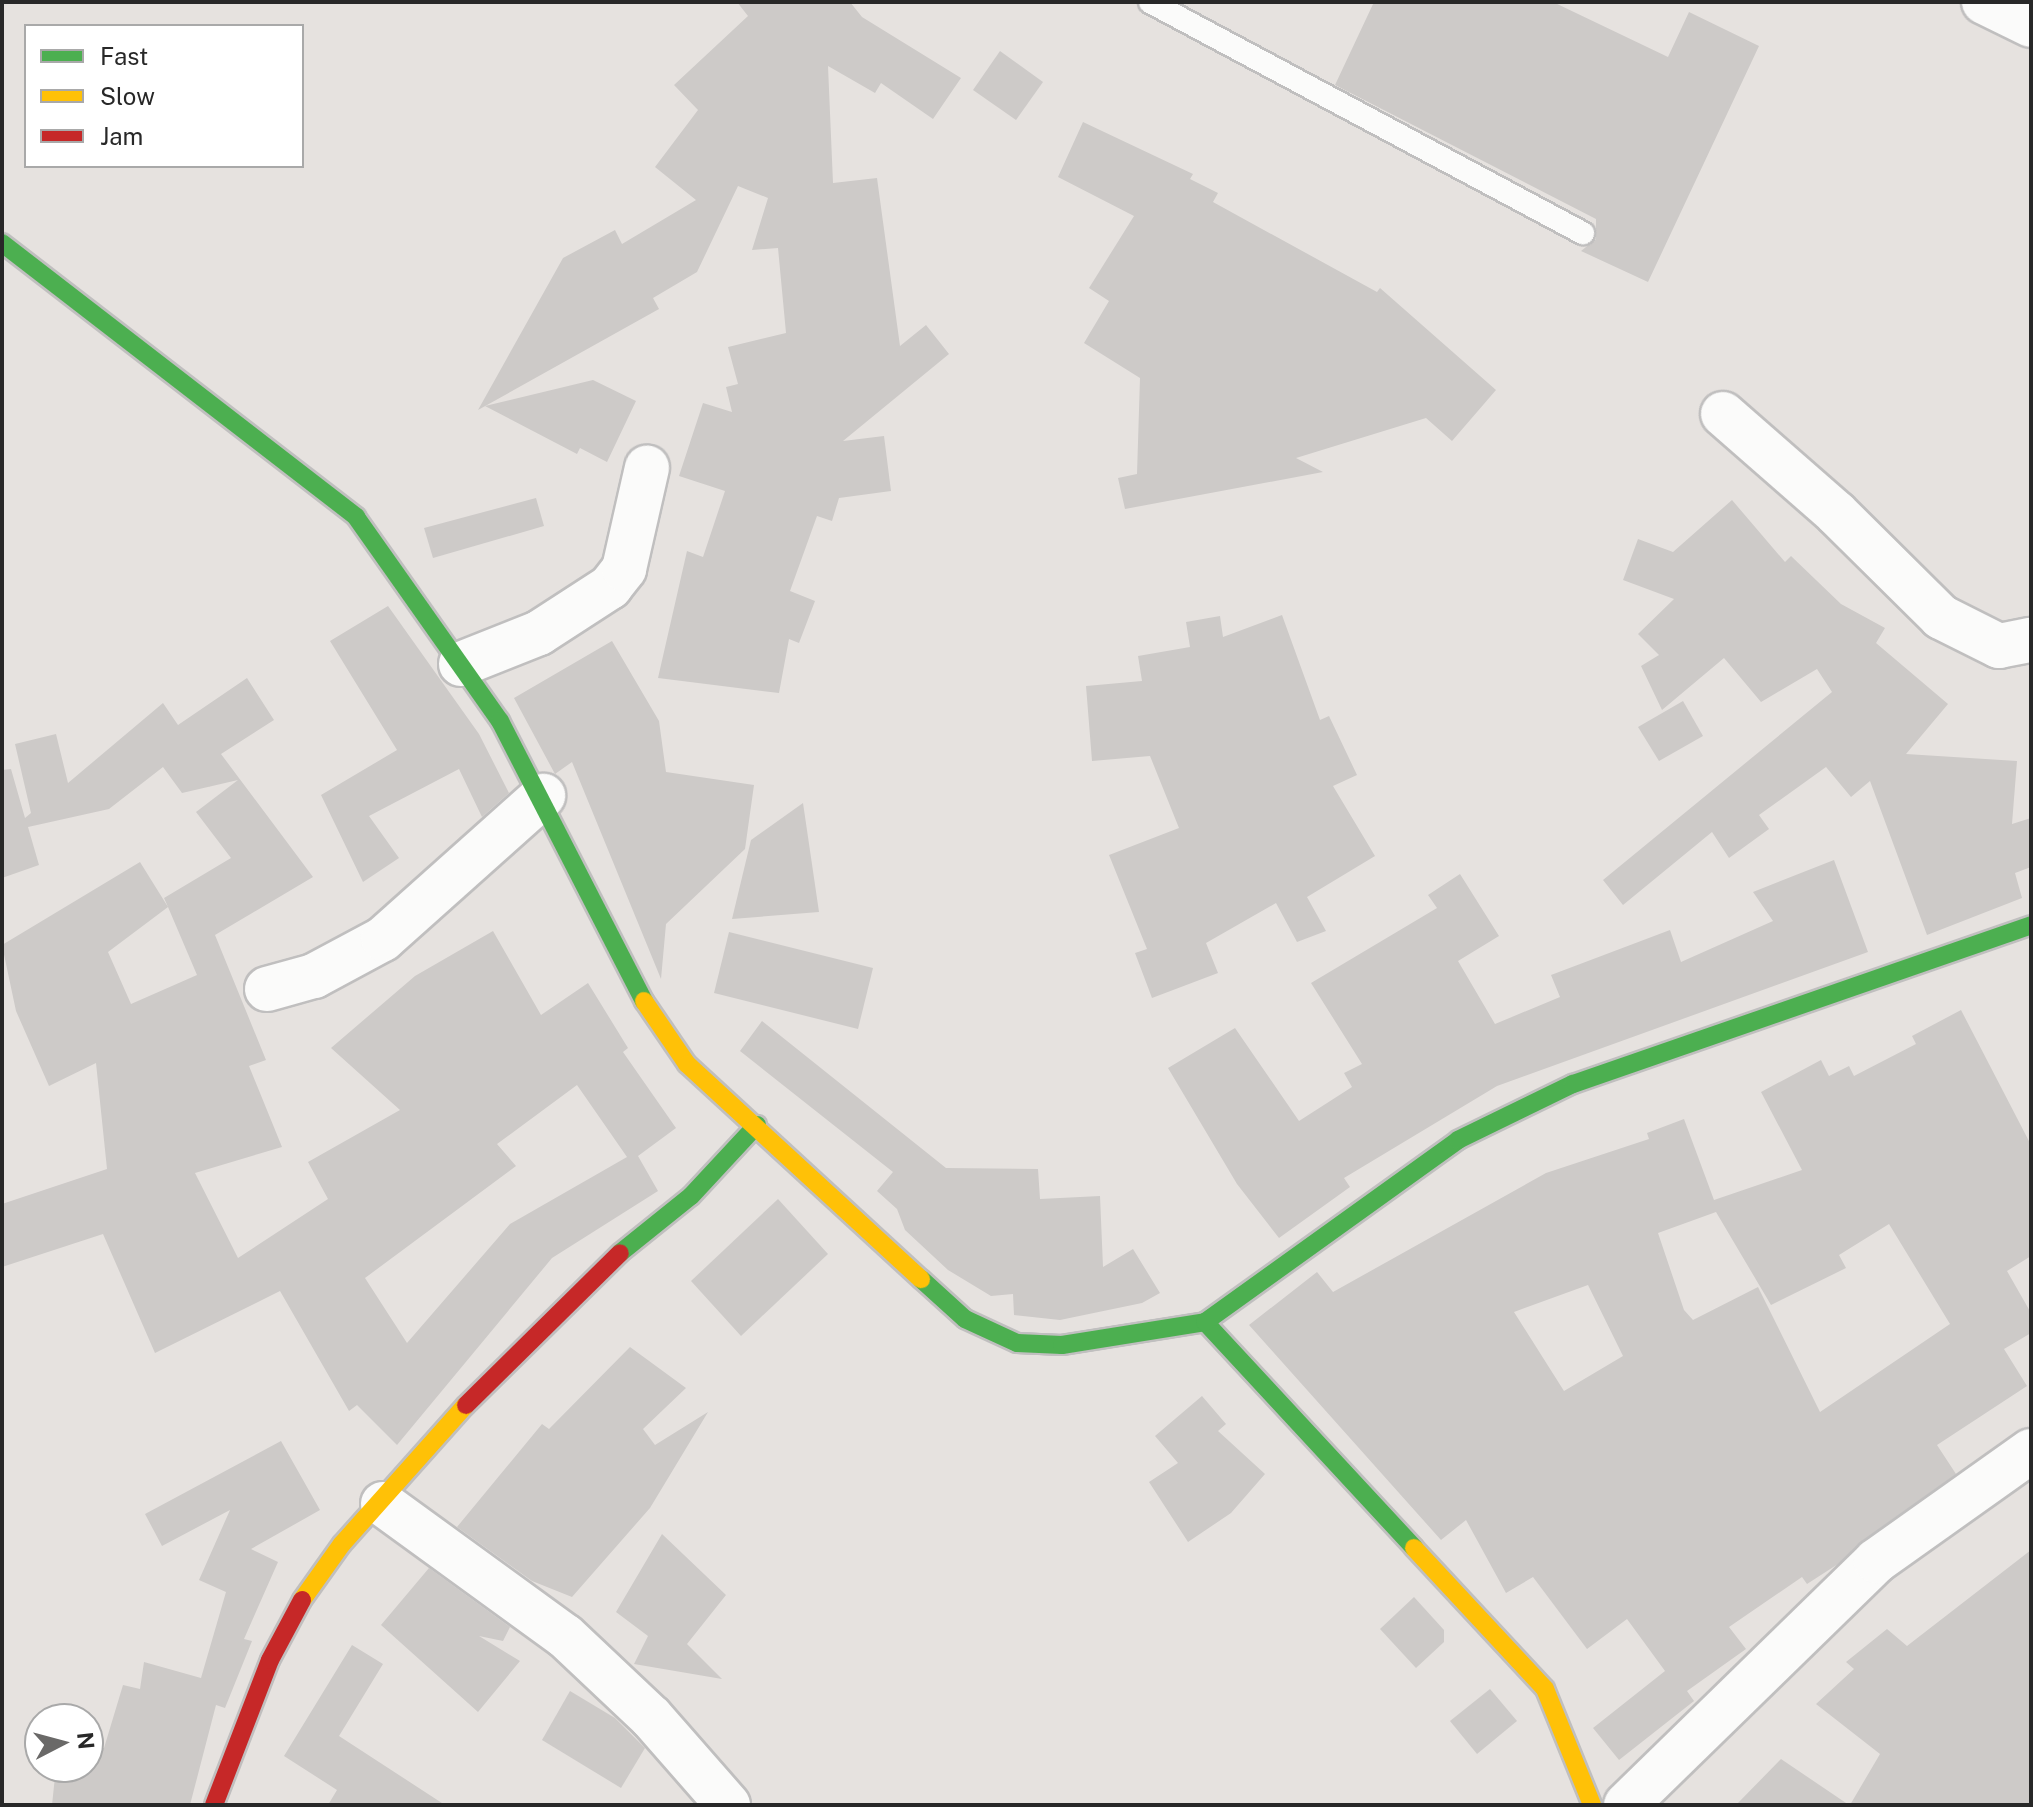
<!DOCTYPE html>
<style>
body{margin:0}
#map{position:relative;width:2033px;height:1807px;overflow:hidden;background:#e6e2df;font-family:"Public Sans",sans-serif}
div>[style]{position:absolute}
.building>*{inset:0;background:#cdcac8}
.roads{filter:drop-shadow(2px 0 #c0bfbf) drop-shadow(-2px 0 #c0bfbf) drop-shadow(0 2px #c0bfbf) drop-shadow(0 -2px #c0bfbf)}
.lane>*{height:22px;margin:-11px;padding:0 11px;transform-origin:11px;border-radius:11px;background:#fbfbfa}
.street>*{height:44px;margin:-22px;padding:0 22px;transform-origin:22px;border-radius:22px;background:#fbfbfa}
.fast>*{height:18px;margin:-9px;padding:0 9px;transform-origin:9px;border-radius:9px;background:#4caf50}
.slow>*{height:18px;margin:-9px;padding:0 9px;transform-origin:9px;border-radius:9px;background:#ffc107}
.jam>*{height:18px;margin:-9px;padding:0 9px;transform-origin:9px;border-radius:9px;background:#c62828}
span{translate:-50% -50%;white-space:nowrap;text-align:center;line-height:1.15;-webkit-text-stroke:7px #fff;paint-order:stroke}
.frame{position:absolute;inset:0;border:4px solid #282828;pointer-events:none}
.legend{position:absolute;left:24px;top:24px;width:280px;height:144px;box-sizing:border-box;background:#fff;border:2px solid #a9a9a9;margin:0;padding:10px 14px;list-style:none;font-size:24px;color:#282828}
.legend li{display:flex;align-items:center;gap:16px;height:40px}
.legend b{width:40px;border:2px solid #a9a9a9}
.north{position:absolute;left:24px;top:1703px;width:80px;height:80px;box-sizing:border-box;background:#fff;border:2px solid #a9a9a9;border-radius:50%;rotate:84deg;font-size:22px;font-weight:700;line-height:32px;text-align:center;color:#282828}
.north::after{content:'';display:block;margin:auto;width:28px;height:36px;background:#6a6968;clip-path:polygon(50% 0,100% 100%,50% 72%,0 100%)}
</style>
<div id="map">
<div class="building">
<i style="clip-path:polygon(737px 2px,850px 2px,862px 17px,961px 78px,933px 119px,881px 83px,875px 93px,828px 66px,833px 183px,877px 178px,900px 346px,926px 325px,949px 354px,843px 441px,884px 436px,891px 491px,839px 498px,832px 521px,817px 516px,790px 591px,815px 601px,799px 643px,789px 639px,779px 693px,658px 678px,687px 551px,703px 557px,725px 491px,679px 476px,703px 403px,732px 412px,726px 387px,738px 384px,728px 347px,786px 333px,778px 248px,752px 250px,768px 198px,738px 186px,697px 272px,653px 298px,659px 309px,478px 410px,563px 258px,615px 230px,622px 244px,696px 200px,655px 167px,698px 110px,674px 85px,748px 16px)"></i>
<i style="clip-path:polygon(1374px 2px,1553px 2px,1668px 57px,1689px 12px,1759px 46px,1648px 282px,1581px 251px,1596px 239px,1596px 219px,1335px 85px)"></i>
<i style="clip-path:polygon(1000px 51px,1043px 82px,1016px 120px,973px 90px)"></i>
<i style="clip-path:polygon(1083px 122px,1193px 174px,1190px 179px,1218px 193px,1213px 202px,1377px 292px,1380px 288px,1496px 390px,1452px 441px,1426px 418px,1296px 458px,1323px 472px,1125px 509px,1118px 478px,1137px 474px,1140px 378px,1084px 343px,1109px 301px,1089px 288px,1134px 216px,1058px 177px)"></i>
<i style="clip-path:polygon(593px 380px,636px 401px,607px 462px,580px 448px,577px 454px,485px 406px)"></i>
<i style="clip-path:polygon(536px 498px,544px 526px,433px 558px,424px 528px)"></i>
<i style="clip-path:polygon(1732px 500px,1785px 562px,1791px 556px,1841px 604px,1885px 628px,1876px 643px,1948px 704px,1906px 754px,2017px 761px,2012px 824px,2031px 818px,2031px 867px,2015px 873px,2022px 898px,1927px 935px,1870px 781px,1851px 797px,1826px 767px,1759px 815px,1769px 829px,1729px 858px,1712px 832px,1623px 905px,1603px 880px,1832px 692px,1817px 669px,1761px 702px,1724px 658px,1662px 710px,1641px 666px,1659px 655px,1638px 634px,1674px 599px,1623px 580px,1638px 539px,1673px 552px)"></i>
<i style="clip-path:polygon(388px 606px,479px 734px,509px 793px,482px 817px,459px 769px,369px 816px,399px 858px,363px 882px,321px 795px,397px 750px,330px 641px)"></i>
<i style="clip-path:polygon(1282px 615px,1320px 720px,1329px 716px,1357px 775px,1333px 786px,1375px 856px,1307px 897px,1326px 931px,1297px 942px,1276px 903px,1206px 943px,1218px 973px,1152px 998px,1135px 953px,1147px 949px,1109px 855px,1179px 828px,1150px 756px,1092px 761px,1086px 686px,1142px 681px,1138px 656px,1190px 647px,1186px 622px,1220px 616px,1223px 637px)"></i>
<i style="clip-path:polygon(612px 641px,659px 721px,666px 772px,754px 785px,745px 849px,666px 924px,661px 979px,572px 762px,555px 774px,514px 698px)"></i>
<i style="clip-path:polygon(evenodd,247px 678px,274px 720px,221px 754px,313px 877px,215px 935px,266px 1060px,249px 1066px,282px 1147px,195px 1173px,238px 1258px,328px 1199px,308px 1162px,400px 1110px,331px 1048px,415px 976px,493px 931px,541px 1015px,588px 983px,628px 1048px,623px 1052px,676px 1128px,638px 1156px,658px 1191px,552px 1258px,397px 1445px,357px 1405px,349px 1411px,280px 1291px,155px 1353px,103px 1234px,2px 1267px,2px 1204px,107px 1169px,96px 1063px,49px 1086px,16px 1011px,2px 945px,140px 862px,168px 907px,164px 898px,231px 858px,196px 812px,238px 780px,182px 793px,163px 767px,109px 809px,28px 827px,39px 865px,2px 878px,2px 770px,11px 769px,25px 818px,31px 813px,15px 744px,56px 734px,68px 783px,163px 703px,178px 725px,247px 678px,168px 907px,197px 975px,131px 1004px,108px 952px,168px 907px,247px 678px,577px 1085px,627px 1157px,510px 1224px,407px 1343px,365px 1278px,516px 1166px,497px 1144px,577px 1085px)"></i>
<i style="clip-path:polygon(1683px 701px,1703px 736px,1659px 761px,1638px 727px)"></i>
<i style="clip-path:polygon(803px 803px,819px 912px,732px 919px,751px 840px)"></i>
<i style="clip-path:polygon(1834px 860px,1868px 952px,1497px 1086px,1344px 1178px,1350px 1187px,1279px 1238px,1237px 1184px,1168px 1068px,1235px 1028px,1299px 1121px,1352px 1087px,1344px 1073px,1362px 1064px,1311px 983px,1437px 908px,1428px 895px,1460px 874px,1499px 936px,1458px 961px,1495px 1024px,1560px 997px,1551px 975px,1670px 930px,1681px 962px,1773px 921px,1753px 892px)"></i>
<i style="clip-path:polygon(729px 932px,873px 968px,858px 1029px,714px 993px)"></i>
<i style="clip-path:polygon(evenodd,1961px 1010px,2031px 1145px,2031px 1256px,2007px 1271px,2031px 1313px,2031px 1333px,2004px 1349px,2027px 1386px,1937px 1445px,1956px 1474px,1838px 1564px,1807px 1584px,1802px 1577px,1729px 1627px,1746px 1649px,1687px 1691px,1694px 1701px,1619px 1760px,1593px 1728px,1665px 1671px,1627px 1619px,1587px 1649px,1533px 1577px,1506px 1593px,1466px 1520px,1441px 1540px,1249px 1325px,1317px 1272px,1333px 1292px,1546px 1173px,1649px 1139px,1647px 1133px,1684px 1119px,1714px 1200px,1802px 1170px,1761px 1092px,1821px 1060px,1829px 1076px,1849px 1066px,1854px 1076px,1916px 1044px,1912px 1036px,1961px 1010px,1716px 1212px,1771px 1305px,1846px 1268px,1839px 1255px,1889px 1224px,1950px 1324px,1820px 1412px,1758px 1287px,1693px 1320px,1684px 1310px,1658px 1233px,1716px 1212px,1961px 1010px,1588px 1285px,1623px 1356px,1564px 1391px,1514px 1312px,1588px 1285px)"></i>
<i style="clip-path:polygon(762px 1021px,946px 1168px,1038px 1169px,1040px 1199px,1100px 1196px,1103px 1267px,1133px 1249px,1160px 1293px,1142px 1303px,1060px 1320px,1014px 1315px,1013px 1294px,991px 1296px,948px 1270px,905px 1230px,897px 1209px,877px 1191px,893px 1172px,740px 1051px)"></i>
<i style="clip-path:polygon(778px 1199px,828px 1254px,741px 1336px,691px 1281px)"></i>
<i style="clip-path:polygon(630px 1347px,686px 1388px,643px 1429px,655px 1445px,708px 1412px,650px 1508px,572px 1597px,532px 1581px,457px 1527px,542px 1424px,549px 1429px)"></i>
<i style="clip-path:polygon(1202px 1396px,1226px 1424px,1218px 1431px,1265px 1474px,1231px 1513px,1188px 1542px,1149px 1482px,1178px 1463px,1155px 1436px)"></i>
<i style="clip-path:polygon(281px 1441px,320px 1510px,251px 1549px,278px 1562px,244px 1639px,252px 1641px,225px 1708px,216px 1705px,190px 1805px,52px 1805px,56px 1767px,88px 1767px,88px 1747px,104px 1748px,123px 1685px,140px 1689px,144px 1662px,201px 1678px,226px 1592px,199px 1580px,230px 1510px,162px 1546px,145px 1514px)"></i>
<i style="clip-path:polygon(662px 1534px,726px 1595px,687px 1644px,722px 1679px,634px 1664px,648px 1636px,616px 1612px)"></i>
<i style="clip-path:polygon(2031px 1550px,2031px 1805px,1850px 1805px,1880px 1754px,1816px 1704px,1854px 1669px,1846px 1662px,1887px 1629px,1907px 1646px)"></i>
<i style="clip-path:polygon(429px 1568px,510px 1627px,503px 1641px,479px 1636px,520px 1661px,478px 1712px,381px 1625px)"></i>
<i style="clip-path:polygon(1414px 1597px,1444px 1630px,1444px 1642px,1416px 1668px,1380px 1629px)"></i>
<i style="clip-path:polygon(352px 1645px,383px 1664px,339px 1736px,445px 1805px,328px 1805px,337px 1790px,284px 1756px)"></i>
<i style="clip-path:polygon(1490px 1689px,1517px 1721px,1477px 1754px,1450px 1721px)"></i>
<i style="clip-path:polygon(570px 1691px,615px 1718px,645px 1748px,621px 1788px,542px 1740px)"></i>
<i style="clip-path:polygon(1781px 1759px,1849px 1805px,1736px 1805px)"></i>
</div>
<div class="roads">
<div class="lane">
<i style="left:1150px;top:2px;width:491px;rotate:28.1deg"></i>
</div>
<div class="street">
<i style="left:1984px;top:2px;width:52px;rotate:26.1deg"></i>
<i style="left:1723px;top:414px;width:150px;rotate:41.2deg"></i>
<i style="left:1836px;top:513px;width:148px;rotate:44.7deg"></i>
<i style="left:1941px;top:617px;width:65px;rotate:26.6deg"></i>
<i style="left:1999px;top:646px;width:33px;rotate:-11deg"></i>
<i style="left:461px;top:664px;width:84px;rotate:-21.7deg"></i>
<i style="left:539px;top:633px;width:85px;rotate:-32.9deg"></i>
<i style="left:610px;top:587px;width:23px;rotate:-52deg"></i>
<i style="left:624px;top:569px;width:104px;rotate:-77.2deg"></i>
<i style="left:267px;top:989px;width:49px;rotate:-15.5deg"></i>
<i style="left:314px;top:976px;width:78px;rotate:-28.2deg"></i>
<i style="left:383px;top:939px;width:215px;rotate:-41.8deg"></i>
<i style="left:383px;top:1504px;width:225px;rotate:36deg"></i>
<i style="left:565px;top:1636px;width:118px;rotate:43.3deg"></i>
<i style="left:651px;top:1717px;width:117px;rotate:48.8deg"></i>
<i style="left:1626px;top:1805px;width:349px;rotate:-44.3deg"></i>
<i style="left:1876px;top:1561px;width:190px;rotate:-35.4deg"></i>
</div>
<div class="fast">
<i style="left:2px;top:243px;width:448px;rotate:37.7deg"></i>
<i style="left:356px;top:517px;width:250px;rotate:54.8deg"></i>
<i style="left:500px;top:721px;width:315px;rotate:62.8deg"></i>
<i style="left:620px;top:1253px;width:91px;rotate:-38.8deg"></i>
<i style="left:691px;top:1196px;width:97px;rotate:-47.1deg"></i>
<i style="left:921px;top:1279px;width:59px;rotate:42.3deg"></i>
<i style="left:965px;top:1319px;width:57px;rotate:24.8deg"></i>
<i style="left:1017px;top:1343px;width:45px;rotate:2.5deg"></i>
<i style="left:1062px;top:1345px;width:145px;rotate:-9.1deg"></i>
<i style="left:1205px;top:1322px;width:308px;rotate:47.2deg"></i>
<i style="left:1205px;top:1322px;width:312px;rotate:-35.7deg"></i>
<i style="left:1458px;top:1140px;width:128px;rotate:-26deg"></i>
<i style="left:1573px;top:1084px;width:485px;rotate:-19.1deg"></i>
</div>
<div class="slow">
<i style="left:644px;top:1001px;width:76px;rotate:55.7deg"></i>
<i style="left:687px;top:1064px;width:318px;rotate:42.6deg"></i>
<i style="left:1414px;top:1548px;width:192px;rotate:47.1deg"></i>
<i style="left:1545px;top:1689px;width:125px;rotate:67.9deg"></i>
<i style="left:302px;top:1600px;width:69px;rotate:-54.5deg"></i>
<i style="left:342px;top:1544px;width:186px;rotate:-48.3deg"></i>
</div>
<div class="jam">
<i style="left:466px;top:1405px;width:216px;rotate:-44.6deg"></i>
<i style="left:214px;top:1805px;width:155px;rotate:-68.9deg"></i>
<i style="left:270px;top:1660px;width:68px;rotate:-61.9deg"></i>
</div>
</div>
<div class="frame"></div>
<ul class="legend">
<li><b style="height:10px;background:#4caf50"></b>Fast</li>
<li><b style="height:10px;background:#ffc107"></b>Slow</li>
<li><b style="height:10px;background:#c62828"></b>Jam</li>
</ul>
<div class="north">N</div>
</div>
